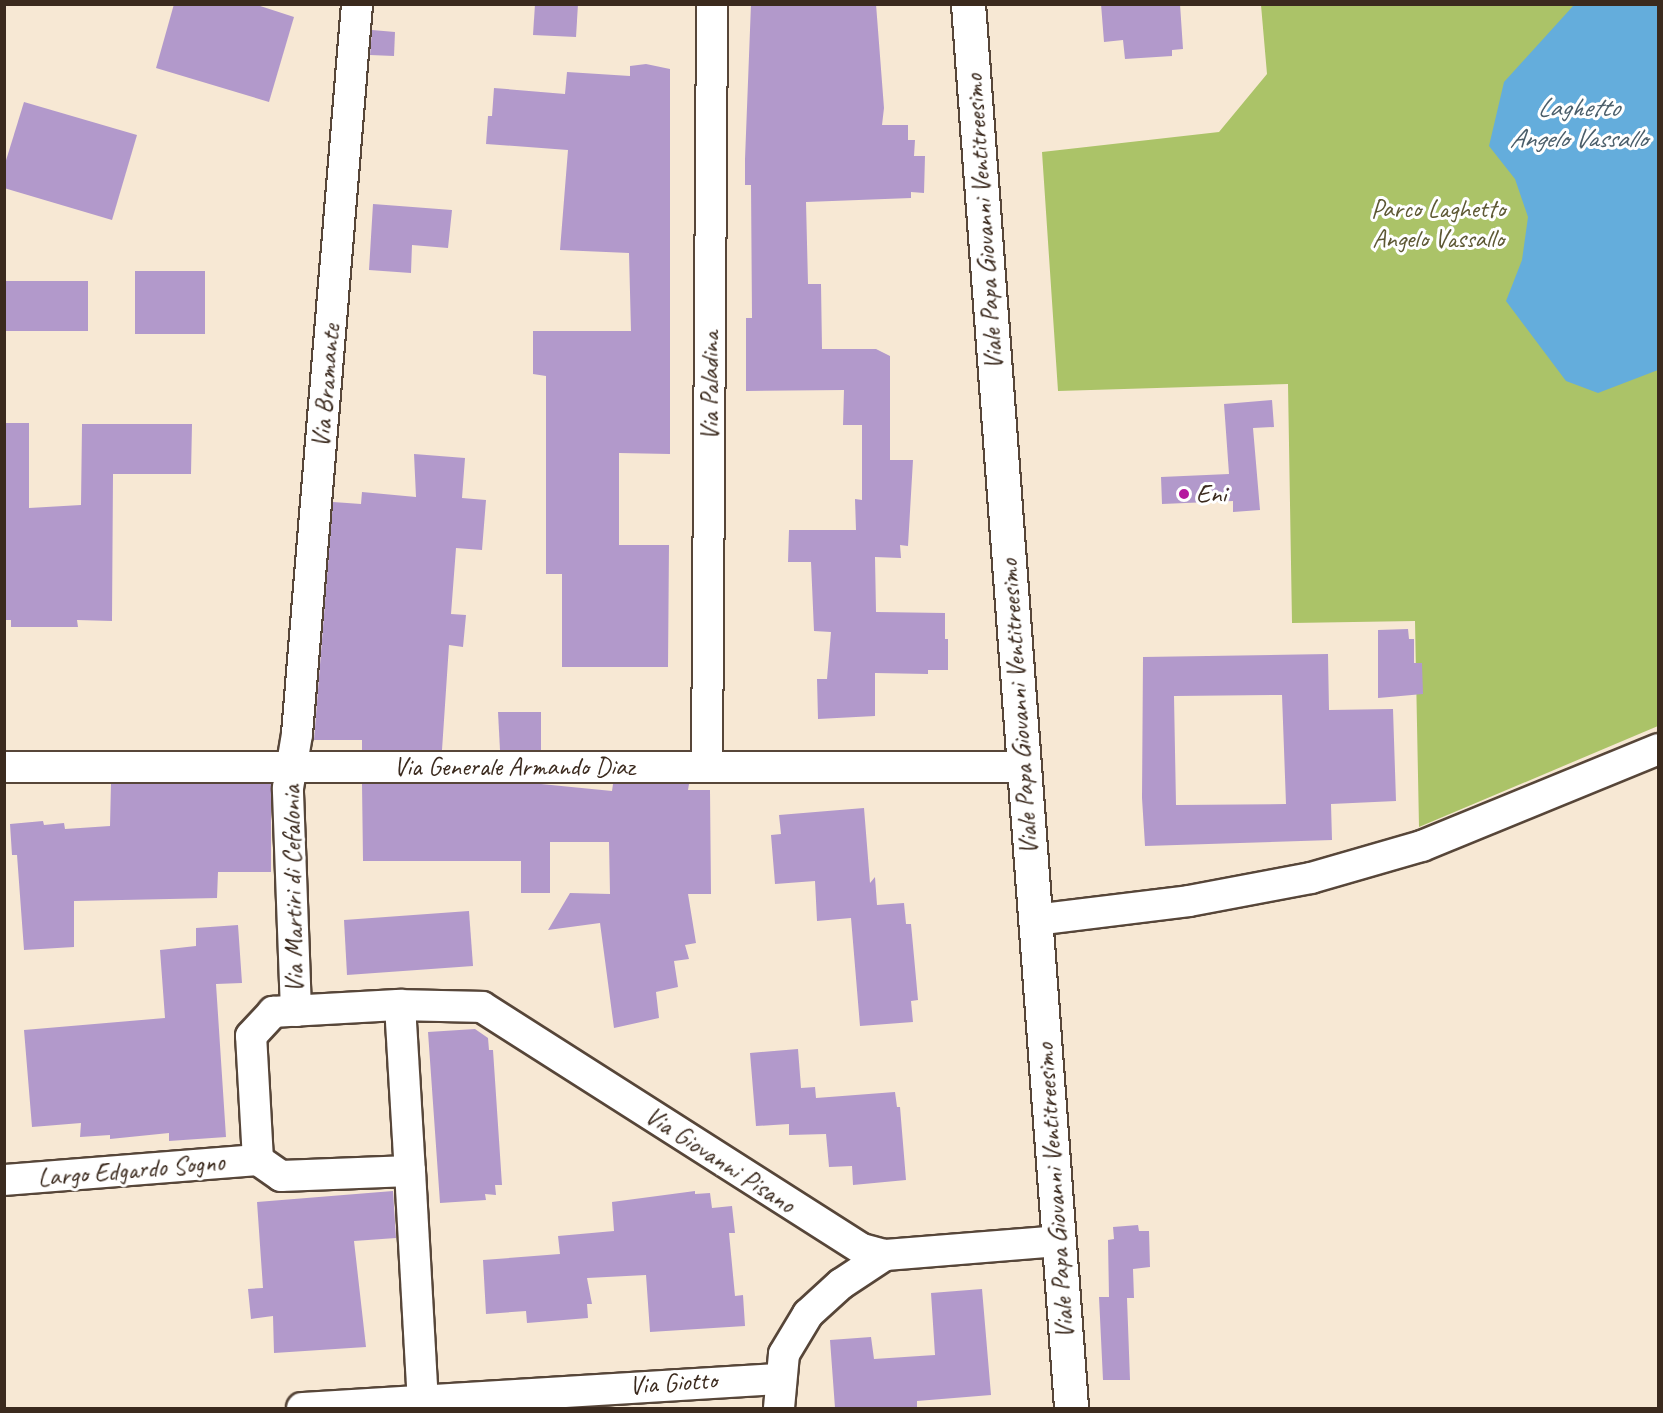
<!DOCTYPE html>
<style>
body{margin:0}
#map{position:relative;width:1663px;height:1413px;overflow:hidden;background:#f7e8d4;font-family:Caveat,sans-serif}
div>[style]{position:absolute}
.green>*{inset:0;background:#abc368}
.water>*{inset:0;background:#64addc}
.building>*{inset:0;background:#b299cb}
.roads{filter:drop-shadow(2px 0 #574639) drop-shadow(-2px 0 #574639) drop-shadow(0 2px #574639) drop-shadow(0 -2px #574639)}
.street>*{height:30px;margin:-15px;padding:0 15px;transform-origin:15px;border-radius:15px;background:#fff}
.secondary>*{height:33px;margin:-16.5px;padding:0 16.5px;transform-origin:16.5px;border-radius:16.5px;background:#fff}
.dots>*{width:16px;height:16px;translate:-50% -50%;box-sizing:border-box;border:3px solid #fff;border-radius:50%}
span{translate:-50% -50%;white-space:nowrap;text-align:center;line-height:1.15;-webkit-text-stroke:6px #fff;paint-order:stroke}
.park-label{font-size:26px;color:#5d5834}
.street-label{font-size:26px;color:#3b2a1e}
.poi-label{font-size:26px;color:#3b2a1e}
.left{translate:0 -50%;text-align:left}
.water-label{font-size:27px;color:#4b5e6a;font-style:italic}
.frame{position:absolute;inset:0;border:6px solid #3b2a1e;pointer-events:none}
</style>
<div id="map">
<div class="green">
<i style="clip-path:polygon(1261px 5px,1658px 5px,1658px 726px,1419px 827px,1415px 621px,1292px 623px,1288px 384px,1058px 391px,1042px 152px,1219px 132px,1267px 74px)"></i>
</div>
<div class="water">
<i style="clip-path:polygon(1574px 5px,1658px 5px,1658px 370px,1598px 393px,1566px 381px,1506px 301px,1522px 260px,1528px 217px,1515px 179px,1489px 146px,1504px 82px)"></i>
</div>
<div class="building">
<i style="clip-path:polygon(174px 4px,254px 4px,294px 17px,269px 102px,156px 68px)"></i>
<i style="clip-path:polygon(535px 4px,578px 4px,576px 37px,533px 35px)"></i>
<i style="clip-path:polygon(751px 4px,876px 4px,884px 108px,882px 125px,908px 125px,908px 140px,915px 140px,914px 156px,925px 156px,924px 193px,911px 192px,911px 198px,806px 202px,808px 284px,821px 284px,822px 349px,876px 349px,890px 356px,890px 460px,913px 460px,908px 546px,900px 545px,901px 558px,875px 557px,876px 612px,945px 613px,945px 639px,948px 639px,948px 670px,928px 670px,928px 674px,875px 673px,875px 716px,818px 719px,817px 679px,827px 679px,831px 632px,814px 631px,811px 562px,788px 562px,789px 530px,856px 530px,855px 499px,862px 500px,862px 425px,843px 425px,844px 390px,746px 391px,746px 318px,752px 318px,751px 185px,745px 185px,745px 159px)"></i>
<i style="clip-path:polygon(1101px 4px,1180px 4px,1183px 49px,1172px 50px,1172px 56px,1125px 59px,1123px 40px,1104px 42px)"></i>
<i style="clip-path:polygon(372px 30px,395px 32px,394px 56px,370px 55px)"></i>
<i style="clip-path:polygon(646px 64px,670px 69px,670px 454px,619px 453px,619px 545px,669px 545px,668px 667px,562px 667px,562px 574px,546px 574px,546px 376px,533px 374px,533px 331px,631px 331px,629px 253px,560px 250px,568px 150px,486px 144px,488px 116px,492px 116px,494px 88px,565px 94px,567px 72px,630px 76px,630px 66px)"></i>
<i style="clip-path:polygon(24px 102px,137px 135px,112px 220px,4px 188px,4px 167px)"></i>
<i style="clip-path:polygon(373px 204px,452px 210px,448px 248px,412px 245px,411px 273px,369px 270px)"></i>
<i style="clip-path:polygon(135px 271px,205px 271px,205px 334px,135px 334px)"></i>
<i style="clip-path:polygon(4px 281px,88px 281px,88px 331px,4px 331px)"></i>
<i style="clip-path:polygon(1272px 400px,1274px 427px,1253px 428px,1260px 510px,1233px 512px,1233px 501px,1162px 504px,1161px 477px,1229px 474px,1224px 404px)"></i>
<i style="clip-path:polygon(4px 423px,29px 423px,29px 508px,81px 505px,82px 424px,192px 424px,191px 474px,113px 474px,112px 621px,77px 620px,78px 627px,11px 627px,11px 620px,4px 620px)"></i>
<i style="clip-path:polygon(414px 454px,465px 458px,462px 498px,486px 500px,482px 550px,456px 548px,451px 614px,466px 615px,463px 647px,449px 645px,442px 750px,362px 750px,362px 740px,314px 740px,333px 502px,361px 504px,362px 492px,416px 497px)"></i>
<i style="clip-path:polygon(1408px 629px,1409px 639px,1414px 639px,1414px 663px,1422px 663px,1423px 694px,1378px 698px,1378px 630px)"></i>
<i style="clip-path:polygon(evenodd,1328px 654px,1329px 710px,1393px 709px,1396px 801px,1331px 804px,1332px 840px,1145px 846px,1142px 798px,1143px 657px,1328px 654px,1282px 695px,1286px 804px,1176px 805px,1174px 696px,1282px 695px)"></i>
<i style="clip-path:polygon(498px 712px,541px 712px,541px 750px,500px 750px)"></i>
<i style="clip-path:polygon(111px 784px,271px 784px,271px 872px,218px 872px,217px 898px,74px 901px,74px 947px,24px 950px,17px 855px,12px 855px,10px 824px,43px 821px,44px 825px,64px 823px,65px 829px,110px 826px)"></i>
<i style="clip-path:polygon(362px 784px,541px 784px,612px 791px,613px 784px,689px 784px,688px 790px,710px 790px,711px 894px,688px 894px,696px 943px,685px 945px,689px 959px,674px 961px,678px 987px,656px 992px,659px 1018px,614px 1028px,600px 923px,548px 930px,570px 893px,610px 894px,609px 842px,550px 842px,550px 893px,521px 893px,521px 861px,363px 861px)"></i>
<i style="clip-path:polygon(864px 808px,870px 883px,875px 877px,877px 905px,904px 903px,906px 924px,911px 924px,918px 1000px,911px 1001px,913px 1022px,860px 1026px,851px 918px,817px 921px,815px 881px,775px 884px,771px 835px,781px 834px,779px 815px)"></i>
<i style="clip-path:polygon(469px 911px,473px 966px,347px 975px,344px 920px)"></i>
<i style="clip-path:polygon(238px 925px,242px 983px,216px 984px,226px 1137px,169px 1141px,169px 1133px,110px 1139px,110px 1135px,80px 1137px,81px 1123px,32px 1127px,24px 1030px,165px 1018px,160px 950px,196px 946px,196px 928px)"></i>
<i style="clip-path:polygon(475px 1029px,488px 1038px,489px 1050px,493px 1050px,502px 1185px,495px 1185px,496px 1195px,485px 1194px,486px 1200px,440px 1203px,428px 1032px)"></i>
<i style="clip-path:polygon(798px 1049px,801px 1088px,815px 1087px,816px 1098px,895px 1092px,897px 1107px,900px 1107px,906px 1180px,853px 1185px,852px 1166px,829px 1167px,826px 1134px,789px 1135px,789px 1124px,756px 1126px,750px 1053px)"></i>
<i style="clip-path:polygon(393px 1191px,396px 1238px,354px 1241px,366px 1347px,274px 1353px,273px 1316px,251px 1319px,248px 1289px,263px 1288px,257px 1202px)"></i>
<i style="clip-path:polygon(695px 1191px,695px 1194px,710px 1193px,712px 1208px,732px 1206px,735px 1233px,729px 1233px,735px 1296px,743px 1295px,745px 1326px,650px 1332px,646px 1275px,587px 1278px,592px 1304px,587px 1304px,588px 1318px,527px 1323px,526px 1311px,486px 1314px,483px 1260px,560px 1254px,558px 1236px,614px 1231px,612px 1202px)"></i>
<i style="clip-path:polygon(1138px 1225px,1139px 1231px,1149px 1231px,1150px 1267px,1133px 1269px,1134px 1298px,1127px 1298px,1130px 1380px,1103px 1380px,1099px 1297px,1109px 1297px,1108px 1240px,1114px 1239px,1113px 1227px)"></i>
<i style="clip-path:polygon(982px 1289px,991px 1395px,917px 1401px,917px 1408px,835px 1408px,830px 1340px,871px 1337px,874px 1359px,935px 1355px,931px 1293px)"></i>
</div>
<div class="roads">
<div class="street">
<i style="left:4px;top:767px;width:1020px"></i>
<i style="left:707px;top:767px;width:763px;rotate:-89.62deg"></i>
<i style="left:1035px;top:920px;width:155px;rotate:-7deg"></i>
<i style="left:1189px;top:901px;width:124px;rotate:-10.7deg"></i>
<i style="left:1311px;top:878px;width:116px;rotate:-16.1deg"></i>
<i style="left:1422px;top:846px;width:255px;rotate:-22.3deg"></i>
<i style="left:400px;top:1005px;width:82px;rotate:1.4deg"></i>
<i style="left:482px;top:1007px;width:451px;rotate:32.5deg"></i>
<i style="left:862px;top:1249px;width:24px;rotate:15deg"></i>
<i style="left:885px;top:1255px;width:174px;rotate:-4.6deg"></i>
<i style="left:400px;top:1005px;width:166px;rotate:86.6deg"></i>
<i style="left:410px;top:1171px;width:129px;rotate:177.8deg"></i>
<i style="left:281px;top:1176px;width:28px;rotate:-145deg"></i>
<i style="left:258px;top:1160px;width:124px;rotate:-93.2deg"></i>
<i style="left:251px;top:1036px;width:33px;rotate:-47deg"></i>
<i style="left:273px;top:1012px;width:127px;rotate:-3.2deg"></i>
<i style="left:296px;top:1011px;width:223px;rotate:-92.1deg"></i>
<i style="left:288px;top:788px;width:55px;rotate:-80.5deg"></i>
<i style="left:297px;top:734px;width:732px;rotate:-85.3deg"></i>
<i style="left:410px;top:1171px;width:229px;rotate:86.8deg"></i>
<i style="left:4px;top:1180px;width:255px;rotate:-4.5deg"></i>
<i style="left:302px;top:1408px;width:478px;rotate:-3.5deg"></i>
<i style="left:779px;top:1408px;width:54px;rotate:-84.7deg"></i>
<i style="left:784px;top:1354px;width:47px;rotate:-59deg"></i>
<i style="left:808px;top:1314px;width:45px;rotate:-42.3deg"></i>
<i style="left:841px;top:1284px;width:53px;rotate:-33.4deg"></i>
</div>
<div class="secondary">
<i style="left:968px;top:4px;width:1408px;rotate:85.8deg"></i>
</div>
</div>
<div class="dots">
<i style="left:1184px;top:494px;background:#b5179e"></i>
</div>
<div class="park-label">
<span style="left:1438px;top:224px">Parco Laghetto<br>Angelo Vassallo</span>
</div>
<div class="street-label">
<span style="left:984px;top:222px;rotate:-94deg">Viale Papa Giovanni Ventitreesimo</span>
<span style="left:326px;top:386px;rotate:-85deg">Via Bramante</span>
<span style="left:710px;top:386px;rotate:-90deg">Via Paladina</span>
<span style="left:1019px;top:707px;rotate:-94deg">Viale Papa Giovanni Ventitreesimo</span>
<span style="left:514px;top:767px">Via Generale Armando Diaz</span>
<span style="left:293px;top:889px;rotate:-91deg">Via Martiri di Cefalonia</span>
<span style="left:720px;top:1160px;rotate:33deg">Via Giovanni Pisano</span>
<span style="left:131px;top:1170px;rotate:-5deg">Largo Edgardo Sogno</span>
<span style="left:1055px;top:1191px;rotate:-94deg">Viale Papa Giovanni Ventitreesimo</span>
<span style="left:673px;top:1383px;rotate:-4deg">Via Giotto</span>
</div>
<div class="poi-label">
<span class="left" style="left:1196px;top:494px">Eni</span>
</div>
<div class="water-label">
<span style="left:1578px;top:123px">Laghetto<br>Angelo Vassallo</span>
</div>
<div class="frame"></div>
</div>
